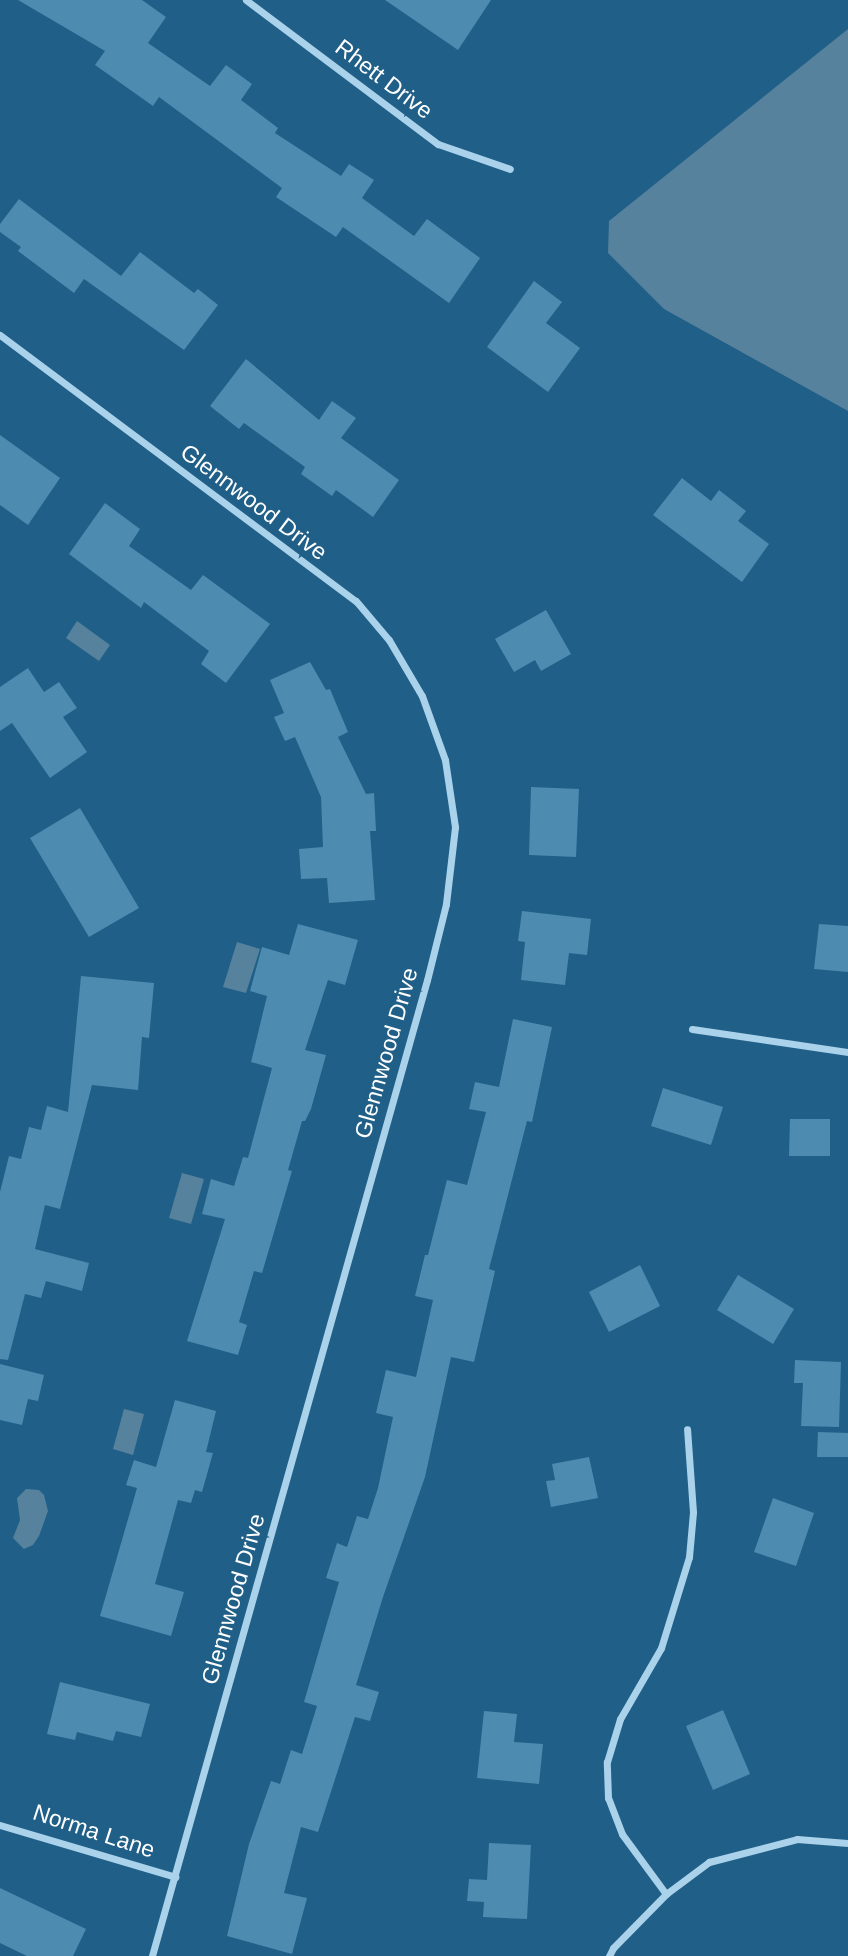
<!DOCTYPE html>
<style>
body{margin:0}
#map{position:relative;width:848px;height:1956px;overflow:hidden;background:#205f87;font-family:Helvetica,sans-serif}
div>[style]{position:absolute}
.water>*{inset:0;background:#56829d}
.building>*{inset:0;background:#4d8bb1}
.street>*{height:7px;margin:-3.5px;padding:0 3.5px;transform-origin:3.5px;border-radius:3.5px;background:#aad2ea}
span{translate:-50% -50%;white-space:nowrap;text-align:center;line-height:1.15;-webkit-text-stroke:7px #205f87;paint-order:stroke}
.street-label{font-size:23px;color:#fff}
</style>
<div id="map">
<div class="water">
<i style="clip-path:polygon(848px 29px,848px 411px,664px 309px,608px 253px,609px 221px)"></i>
<i style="clip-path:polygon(77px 621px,110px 645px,99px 661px,66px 638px)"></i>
<i style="clip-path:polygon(237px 942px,260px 949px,246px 993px,223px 987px)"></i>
<i style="clip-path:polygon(182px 1173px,204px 1179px,191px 1224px,169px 1218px)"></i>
<i style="clip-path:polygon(124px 1409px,144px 1414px,133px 1455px,113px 1449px)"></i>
<i style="clip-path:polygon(26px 1489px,39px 1490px,44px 1495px,48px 1511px,39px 1536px,33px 1545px,24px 1549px,13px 1538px,20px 1520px,17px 1498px)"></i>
</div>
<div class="building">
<i style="clip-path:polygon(18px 0,142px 0,166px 17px,148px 43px,210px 86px,226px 65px,252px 84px,241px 100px,278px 128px,275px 133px,341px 176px,349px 164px,374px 180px,362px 198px,414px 236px,427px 219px,480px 258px,449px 303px,343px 227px,336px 237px,276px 197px,282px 188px,159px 97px,153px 106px,95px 65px,105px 51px)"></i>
<i style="clip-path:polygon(385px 0,491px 0,458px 50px)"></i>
<i style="clip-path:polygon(19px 199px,121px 276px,140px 252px,194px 293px,198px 289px,218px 305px,184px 350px,84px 279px,74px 293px,18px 251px,21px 247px,0 232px,0 224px)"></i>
<i style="clip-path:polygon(534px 281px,562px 302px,546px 323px,580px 348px,548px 392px,487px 347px)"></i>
<i style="clip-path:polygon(246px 359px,319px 420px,332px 401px,356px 418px,341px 438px,399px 480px,373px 517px,336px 490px,332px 496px,301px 474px,305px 467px,244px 423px,239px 429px,210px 406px)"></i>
<i style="clip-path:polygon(0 435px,60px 478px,28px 525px,0 505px)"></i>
<i style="clip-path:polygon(682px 478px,711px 501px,719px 490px,746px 511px,738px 521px,769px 544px,742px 582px,653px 515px)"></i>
<i style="clip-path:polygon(105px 503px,140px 529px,129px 546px,191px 590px,203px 575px,270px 624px,226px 683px,201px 664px,209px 651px,144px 602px,141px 608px,69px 554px)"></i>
<i style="clip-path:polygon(546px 610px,571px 654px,541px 671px,535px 660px,514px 672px,495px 639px)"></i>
<i style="clip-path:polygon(310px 662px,326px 690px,330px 689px,348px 732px,338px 737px,366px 794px,374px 793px,376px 831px,370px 831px,375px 900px,329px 903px,327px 878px,301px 879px,299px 849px,323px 847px,321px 797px,295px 737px,285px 741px,274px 717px,284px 713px,270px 680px)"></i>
<i style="clip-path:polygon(28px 668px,44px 692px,59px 682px,77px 708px,63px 717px,87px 752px,50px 778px,12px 723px,0 731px,0 687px)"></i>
<i style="clip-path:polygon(531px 787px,579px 789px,576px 857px,529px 855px)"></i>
<i style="clip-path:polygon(80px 808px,139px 908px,89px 937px,30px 838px)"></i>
<i style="clip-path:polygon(522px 911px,591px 919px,587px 955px,569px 953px,565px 985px,521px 980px,525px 942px,518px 941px)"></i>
<i style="clip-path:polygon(298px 924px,358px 940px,345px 985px,328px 980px,305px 1050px,326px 1055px,311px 1109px,305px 1121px,302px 1121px,288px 1170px,292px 1171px,262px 1273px,254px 1271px,239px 1322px,247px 1325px,238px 1355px,187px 1341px,225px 1219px,202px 1214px,211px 1179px,234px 1186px,243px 1157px,248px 1158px,272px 1068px,251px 1062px,267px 996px,250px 991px,262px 947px,289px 955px)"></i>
<i style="clip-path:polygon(819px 924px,848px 926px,848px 972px,814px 969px)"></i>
<i style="clip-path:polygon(81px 976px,154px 983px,149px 1038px,142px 1037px,138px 1090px,92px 1085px,60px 1209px,45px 1205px,35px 1249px,89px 1263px,82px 1291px,46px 1281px,41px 1298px,25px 1294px,8px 1360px,0 1359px,0 1192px,9px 1156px,21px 1159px,29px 1127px,41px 1130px,47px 1106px,68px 1112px)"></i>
<i style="clip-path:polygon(513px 1019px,552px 1027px,532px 1122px,527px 1121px,489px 1269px,495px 1271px,474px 1362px,451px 1357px,425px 1477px,383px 1597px,356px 1685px,379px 1692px,370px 1721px,355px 1717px,318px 1832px,301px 1827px,284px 1893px,307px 1898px,292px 1954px,227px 1936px,249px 1844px,271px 1781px,280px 1784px,291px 1750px,302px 1754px,317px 1706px,304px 1702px,339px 1582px,326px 1578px,337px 1543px,347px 1547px,357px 1516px,368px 1519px,378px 1488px,393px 1417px,376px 1413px,386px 1370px,416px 1377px,433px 1300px,415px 1296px,425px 1255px,428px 1255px,447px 1180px,467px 1185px,486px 1112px,469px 1109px,475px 1082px,499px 1087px)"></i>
<i style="clip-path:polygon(663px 1088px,723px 1107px,711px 1145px,651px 1126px)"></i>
<i style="clip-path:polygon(790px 1119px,830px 1119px,830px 1156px,789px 1156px)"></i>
<i style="clip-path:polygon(640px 1265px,660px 1306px,609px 1332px,589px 1292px)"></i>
<i style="clip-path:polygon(738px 1275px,794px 1309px,773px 1344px,717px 1310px)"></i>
<i style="clip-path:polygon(795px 1360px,841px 1362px,839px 1427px,801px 1426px,803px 1383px,794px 1383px)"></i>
<i style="clip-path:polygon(0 1364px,44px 1375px,38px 1401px,28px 1399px,22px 1425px,0 1420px)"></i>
<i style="clip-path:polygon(175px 1400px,216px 1411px,206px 1452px,213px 1453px,202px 1492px,195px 1490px,191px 1503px,178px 1500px,155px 1584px,184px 1592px,171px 1636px,100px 1616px,137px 1488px,126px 1485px,134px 1460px,156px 1467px)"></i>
<i style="clip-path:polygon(818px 1432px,848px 1433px,848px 1457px,817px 1457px)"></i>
<i style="clip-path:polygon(589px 1457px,598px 1498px,551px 1507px,546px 1481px,555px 1480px,552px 1464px)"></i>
<i style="clip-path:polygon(773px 1498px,814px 1513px,796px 1566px,754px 1552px)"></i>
<i style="clip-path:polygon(60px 1682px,150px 1704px,141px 1737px,116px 1731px,113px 1741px,77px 1732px,75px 1740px,47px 1734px)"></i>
<i style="clip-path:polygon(723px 1710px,750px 1774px,713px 1790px,686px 1726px)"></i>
<i style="clip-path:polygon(484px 1711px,517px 1714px,514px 1742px,543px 1744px,539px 1784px,477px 1778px)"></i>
<i style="clip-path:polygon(489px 1843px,531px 1845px,527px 1919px,483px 1917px,484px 1902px,467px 1901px,469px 1879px,487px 1880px)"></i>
<i style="clip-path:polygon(0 1888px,86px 1929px,73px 1956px,27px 1956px,0 1943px)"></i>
</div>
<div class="street">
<i style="left:246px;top:0;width:240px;rotate:36.9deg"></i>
<i style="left:438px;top:144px;width:76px;rotate:19.1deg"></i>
<i style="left:0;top:335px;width:444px;rotate:36.8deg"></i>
<i style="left:356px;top:601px;width:51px;rotate:49.8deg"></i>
<i style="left:389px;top:640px;width:65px;rotate:59.5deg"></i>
<i style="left:422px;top:696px;width:68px;rotate:70.2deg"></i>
<i style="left:445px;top:760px;width:68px;rotate:81.5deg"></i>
<i style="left:455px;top:827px;width:78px;rotate:96.7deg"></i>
<i style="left:446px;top:904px;width:78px;rotate:104deg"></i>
<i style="left:427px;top:980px;width:1014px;rotate:105.74deg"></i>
<i style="left:692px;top:1029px;width:158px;rotate:8.4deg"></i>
<i style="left:0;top:1825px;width:183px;rotate:16.5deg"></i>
<i style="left:666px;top:1894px;width:74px;rotate:-126.3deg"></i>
<i style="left:622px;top:1834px;width:39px;rotate:-111deg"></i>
<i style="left:608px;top:1798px;width:36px;rotate:-92deg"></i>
<i style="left:607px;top:1762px;width:45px;rotate:-73.2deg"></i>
<i style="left:620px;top:1719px;width:82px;rotate:-60deg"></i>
<i style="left:661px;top:1648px;width:95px;rotate:-72.9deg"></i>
<i style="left:689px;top:1557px;width:45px;rotate:-84.9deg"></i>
<i style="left:693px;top:1512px;width:83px;rotate:-94.1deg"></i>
<i style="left:609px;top:1956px;width:9px;rotate:-63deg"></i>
<i style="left:613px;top:1948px;width:76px;rotate:-45.5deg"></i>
<i style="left:666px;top:1894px;width:54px;rotate:-36.7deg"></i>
<i style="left:709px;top:1862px;width:91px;rotate:-14.6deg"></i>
<i style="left:797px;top:1839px;width:51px;rotate:4.5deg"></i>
</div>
<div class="street-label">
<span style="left:384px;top:79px;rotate:37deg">Rhett Drive</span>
<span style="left:254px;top:502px;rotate:37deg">Glennwood Drive</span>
<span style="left:386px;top:1053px;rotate:-74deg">Glennwood Drive</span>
<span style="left:233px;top:1599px;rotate:-74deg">Glennwood Drive</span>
<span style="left:94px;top:1831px;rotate:18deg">Norma Lane</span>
</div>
</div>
